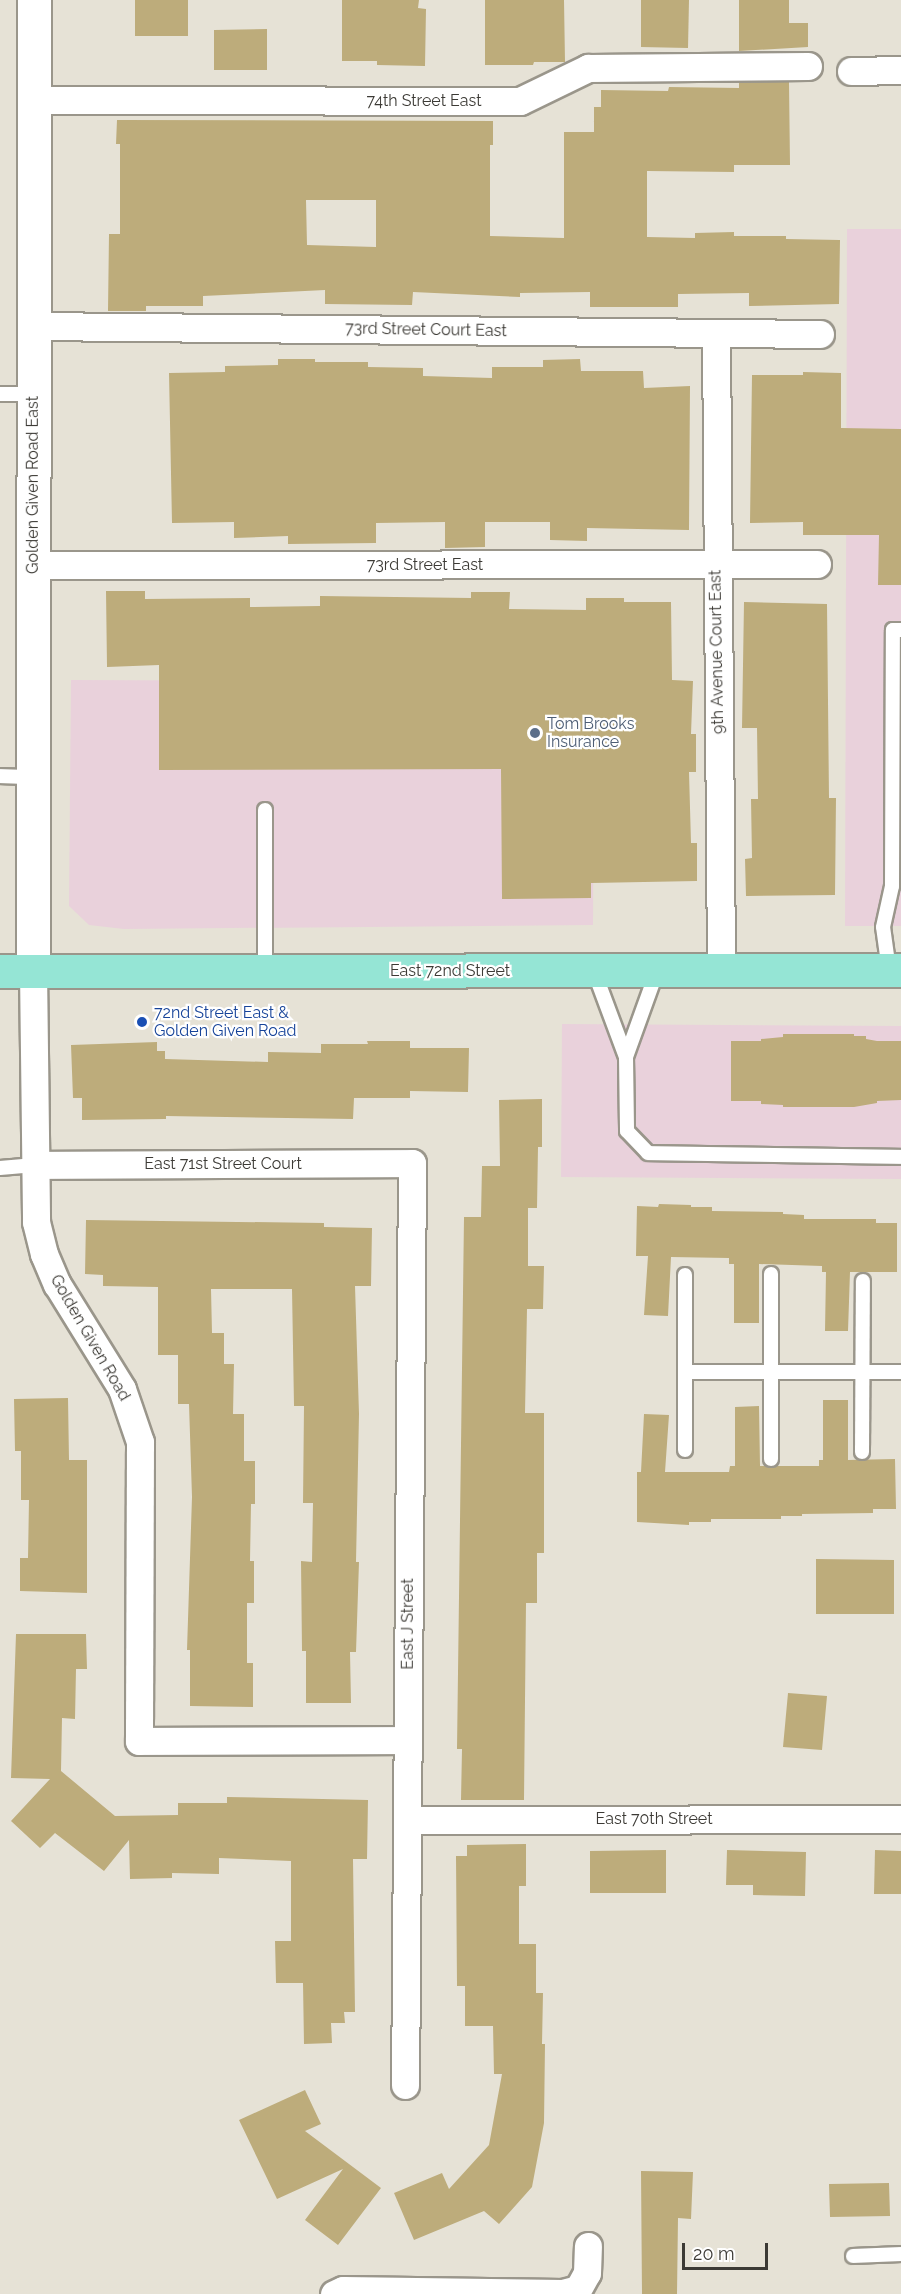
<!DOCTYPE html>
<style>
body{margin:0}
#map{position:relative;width:901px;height:2294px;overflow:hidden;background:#e6e2d6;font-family:Raleway,sans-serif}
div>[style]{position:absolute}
.commercial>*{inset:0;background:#e9d1db}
.building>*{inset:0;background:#bdac7b}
.roads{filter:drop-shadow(2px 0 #9a968b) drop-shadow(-2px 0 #9a968b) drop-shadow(0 2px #9a968b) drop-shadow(0 -2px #9a968b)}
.service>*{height:14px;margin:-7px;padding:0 7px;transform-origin:7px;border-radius:7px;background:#fff}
.minor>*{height:27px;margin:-13.5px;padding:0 13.5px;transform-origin:13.5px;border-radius:13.5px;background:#fff}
.tertiary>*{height:33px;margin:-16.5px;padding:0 16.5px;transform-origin:16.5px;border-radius:16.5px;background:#fff}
.primary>*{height:33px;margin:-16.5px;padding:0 16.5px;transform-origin:16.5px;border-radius:16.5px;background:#95e5d5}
.dots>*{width:16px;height:16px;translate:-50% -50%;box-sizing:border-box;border:3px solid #fff;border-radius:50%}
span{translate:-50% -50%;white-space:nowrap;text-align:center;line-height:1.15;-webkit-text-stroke:4.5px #fff;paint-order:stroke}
.street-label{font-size:16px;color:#3c3a35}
.service-label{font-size:16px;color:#4e5e75}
.left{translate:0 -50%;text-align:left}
.transit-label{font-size:16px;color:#164399}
.scale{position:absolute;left:682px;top:2243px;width:86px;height:27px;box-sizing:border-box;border:3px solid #3c3a35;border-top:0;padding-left:8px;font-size:18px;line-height:21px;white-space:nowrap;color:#3c3a35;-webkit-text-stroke:4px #fff;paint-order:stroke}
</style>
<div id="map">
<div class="commercial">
<i style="clip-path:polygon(847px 229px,901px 229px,901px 926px,845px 926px)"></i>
<i style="clip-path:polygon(71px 680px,594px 682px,593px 925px,124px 929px,89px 925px,69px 906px)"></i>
<i style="clip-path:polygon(562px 1024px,901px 1026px,901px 1179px,561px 1177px)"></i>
</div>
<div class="building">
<i style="clip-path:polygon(135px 0,188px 0,188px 36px,135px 36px)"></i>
<i style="clip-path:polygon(342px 0,419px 0,418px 8px,426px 9px,425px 66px,377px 65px,377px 61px,342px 61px)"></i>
<i style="clip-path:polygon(485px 0,564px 0,565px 62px,534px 62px,533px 65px,485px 65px)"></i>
<i style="clip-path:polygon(641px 0,689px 0,688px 48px,641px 47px)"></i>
<i style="clip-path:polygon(739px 0,789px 0,789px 23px,808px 23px,808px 47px,739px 51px)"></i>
<i style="clip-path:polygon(267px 29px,267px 70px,214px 70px,214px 30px)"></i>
<i style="clip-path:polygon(evenodd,739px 82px,789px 82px,790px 165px,734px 165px,734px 172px,647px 171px,647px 237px,695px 238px,695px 233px,734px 232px,734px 236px,786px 236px,786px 239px,840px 240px,839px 304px,749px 306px,749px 293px,678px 294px,678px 307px,590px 307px,590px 292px,520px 293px,520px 297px,413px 292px,412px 305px,325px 304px,325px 290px,203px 296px,203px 306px,146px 306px,146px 311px,108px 311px,109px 234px,120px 234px,120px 144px,116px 144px,117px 120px,493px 121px,493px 145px,490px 145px,490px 236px,564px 238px,564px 132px,594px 132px,594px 107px,601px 107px,601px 90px,668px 91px,669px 87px,739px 88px,739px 82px,306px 200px,376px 200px,376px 247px,307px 245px,306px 200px)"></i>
<i style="clip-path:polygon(278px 359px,315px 359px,315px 362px,368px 362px,368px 367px,423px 368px,423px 376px,492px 378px,492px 367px,543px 367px,543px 360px,580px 359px,581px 371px,643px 371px,644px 388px,690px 386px,689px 530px,587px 528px,587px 541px,550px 540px,550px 522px,485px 522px,485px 547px,445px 548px,445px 522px,376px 523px,376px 543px,288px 544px,288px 536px,234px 538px,234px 522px,172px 523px,169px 373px,225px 372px,225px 366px,278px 365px)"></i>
<i style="clip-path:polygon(803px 372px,841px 373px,841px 428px,901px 429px,901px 585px,878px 585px,879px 535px,803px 535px,803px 522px,750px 523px,752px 375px,803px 375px)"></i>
<i style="clip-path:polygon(106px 591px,145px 591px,145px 599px,250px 598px,250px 607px,320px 606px,320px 596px,471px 598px,471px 592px,510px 592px,509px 609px,586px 610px,586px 598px,624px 598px,624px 602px,671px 602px,672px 680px,693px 681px,691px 734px,696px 734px,696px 772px,689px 772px,691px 843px,697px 843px,697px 881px,591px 883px,591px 898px,502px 899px,501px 769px,159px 770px,159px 665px,107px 667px)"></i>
<i style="clip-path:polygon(744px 602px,827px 604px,829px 798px,836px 798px,835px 895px,746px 896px,745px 859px,752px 858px,751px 799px,758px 799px,757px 728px,742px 728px)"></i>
<i style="clip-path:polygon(783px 1034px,854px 1034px,854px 1036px,866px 1036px,866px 1039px,877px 1041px,901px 1041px,901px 1100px,877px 1101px,877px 1103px,854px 1107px,783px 1107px,783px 1105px,761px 1104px,761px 1101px,731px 1101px,731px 1041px,761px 1041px,761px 1039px,783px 1037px)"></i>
<i style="clip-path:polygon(367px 1041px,410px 1041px,410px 1048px,469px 1048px,468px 1092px,410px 1091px,410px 1098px,354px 1098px,353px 1119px,166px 1116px,166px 1119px,82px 1120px,82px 1098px,73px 1098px,71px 1045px,157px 1042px,157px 1051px,165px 1051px,165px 1059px,268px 1062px,268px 1052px,321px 1053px,321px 1044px,368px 1044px)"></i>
<i style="clip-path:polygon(542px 1099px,542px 1147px,538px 1147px,537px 1208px,528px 1208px,528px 1266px,544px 1266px,543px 1309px,527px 1309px,525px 1413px,544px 1413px,544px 1553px,537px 1553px,537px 1603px,526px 1603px,524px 1800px,461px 1800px,462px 1749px,457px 1749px,464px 1217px,481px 1217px,482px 1166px,500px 1166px,499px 1100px)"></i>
<i style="clip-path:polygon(659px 1204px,691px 1205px,691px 1207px,712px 1207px,712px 1211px,783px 1212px,783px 1214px,804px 1215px,804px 1219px,876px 1219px,876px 1223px,897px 1223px,897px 1272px,850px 1272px,848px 1331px,825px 1331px,826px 1272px,822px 1272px,822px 1266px,759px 1264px,759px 1323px,734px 1323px,734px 1264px,729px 1264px,729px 1258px,671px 1257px,668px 1316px,644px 1315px,648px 1256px,636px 1256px,637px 1206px,658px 1207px)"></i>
<i style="clip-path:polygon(86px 1220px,324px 1223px,324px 1227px,372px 1228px,371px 1286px,355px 1286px,359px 1414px,356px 1562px,359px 1562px,356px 1652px,350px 1652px,351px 1703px,306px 1703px,306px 1651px,302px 1651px,301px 1561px,312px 1562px,313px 1503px,303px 1503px,304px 1406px,294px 1406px,292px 1289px,211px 1289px,212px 1333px,224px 1333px,224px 1364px,234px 1364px,233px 1414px,244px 1414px,244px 1461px,255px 1461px,255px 1504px,251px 1504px,250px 1561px,254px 1561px,254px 1603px,247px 1603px,247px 1663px,253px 1663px,253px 1707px,190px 1706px,190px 1650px,187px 1650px,192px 1497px,189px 1404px,178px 1404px,178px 1355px,158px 1355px,158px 1287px,103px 1286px,103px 1275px,85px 1274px)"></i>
<i style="clip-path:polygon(68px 1398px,69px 1460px,87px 1460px,87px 1593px,20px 1591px,20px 1558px,28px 1558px,29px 1500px,21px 1500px,21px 1451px,15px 1451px,14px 1399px)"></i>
<i style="clip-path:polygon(823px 1400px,848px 1400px,848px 1460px,895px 1459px,896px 1509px,873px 1509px,873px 1513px,802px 1514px,802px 1516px,781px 1516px,781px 1519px,711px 1519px,711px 1522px,689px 1522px,689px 1525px,637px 1522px,637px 1472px,641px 1472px,644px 1414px,669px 1415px,665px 1472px,729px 1472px,730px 1466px,735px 1466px,735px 1407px,759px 1406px,760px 1466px,819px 1466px,819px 1460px,823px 1460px)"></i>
<i style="clip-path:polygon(816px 1559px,894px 1560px,894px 1614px,816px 1614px)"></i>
<i style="clip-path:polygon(16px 1634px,86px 1634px,87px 1669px,76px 1669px,75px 1719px,62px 1718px,61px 1771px,115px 1816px,178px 1815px,178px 1803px,227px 1803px,227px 1797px,368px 1800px,367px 1859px,353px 1859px,355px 2012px,344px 2012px,345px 2023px,331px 2023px,332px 2043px,304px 2044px,303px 1983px,276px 1983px,275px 1941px,291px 1941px,291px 1861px,219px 1858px,219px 1874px,172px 1873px,172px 1878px,130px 1879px,129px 1840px,104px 1871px,55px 1833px,40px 1848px,11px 1821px,50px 1779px,11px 1778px)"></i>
<i style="clip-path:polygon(788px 1693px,827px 1696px,822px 1750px,783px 1747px)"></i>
<i style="clip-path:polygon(526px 1844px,526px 1886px,519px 1886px,519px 1944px,536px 1944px,536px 1993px,543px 1993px,542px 2044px,545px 2044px,544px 2123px,532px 2187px,499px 2224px,484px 2211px,414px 2240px,394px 2193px,442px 2173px,449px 2189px,489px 2145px,502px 2074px,494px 2074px,493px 2026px,465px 2026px,465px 1986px,457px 1986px,456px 1856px,467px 1856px,467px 1845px)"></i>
<i style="clip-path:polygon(666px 1850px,666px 1893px,590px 1893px,590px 1851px)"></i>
<i style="clip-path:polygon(727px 1850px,806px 1852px,805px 1896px,753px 1895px,753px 1885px,726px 1885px)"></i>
<i style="clip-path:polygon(875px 1850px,901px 1851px,901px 1894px,874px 1894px)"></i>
<i style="clip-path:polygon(305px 2090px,321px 2124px,305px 2131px,381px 2188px,338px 2245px,305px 2220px,343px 2169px,277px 2199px,239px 2120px)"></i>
<i style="clip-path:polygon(641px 2171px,693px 2172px,691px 2219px,678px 2218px,677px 2294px,642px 2294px)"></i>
<i style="clip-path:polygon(889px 2183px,890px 2216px,830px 2217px,829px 2184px)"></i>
</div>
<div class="roads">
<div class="service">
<i style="left:0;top:394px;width:33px"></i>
<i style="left:0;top:776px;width:33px;rotate:2deg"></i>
<i style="left:265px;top:970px;width:160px;rotate:-90deg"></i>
<i style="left:889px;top:970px;width:43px;rotate:-97.9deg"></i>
<i style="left:883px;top:927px;width:42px;rotate:-77.6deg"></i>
<i style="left:892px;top:886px;width:256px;rotate:-89.8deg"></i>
<i style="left:893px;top:630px;width:8px"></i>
<i style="left:594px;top:971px;width:92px;rotate:69.6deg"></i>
<i style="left:626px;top:1057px;width:74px;rotate:89.2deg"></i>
<i style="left:627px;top:1131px;width:30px;rotate:46deg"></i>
<i style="left:648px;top:1153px;width:253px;rotate:0.9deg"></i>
<i style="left:626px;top:1057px;width:91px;rotate:-70.2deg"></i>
<i style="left:0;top:1168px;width:35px;rotate:-5deg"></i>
<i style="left:685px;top:1372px;width:216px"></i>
<i style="left:685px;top:1450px;width:175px;rotate:-90deg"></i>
<i style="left:862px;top:1452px;width:171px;rotate:-89.7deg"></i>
<i style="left:771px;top:1459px;width:185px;rotate:-90deg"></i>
<i style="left:853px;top:2256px;width:48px;rotate:-2.4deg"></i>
</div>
<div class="minor">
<i style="left:851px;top:71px;width:50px;rotate:-1.1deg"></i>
<i style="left:33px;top:100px;width:487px;rotate:0.1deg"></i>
<i style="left:520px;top:101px;width:76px;rotate:-25.9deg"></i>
<i style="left:588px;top:68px;width:220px;rotate:-0.5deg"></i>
<i style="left:33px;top:326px;width:787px;rotate:0.58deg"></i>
<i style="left:716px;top:333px;width:638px;rotate:89.55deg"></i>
<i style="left:33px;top:565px;width:784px;rotate:-0.07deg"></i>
<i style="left:33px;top:970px;width:252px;rotate:89.3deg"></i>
<i style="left:36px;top:1222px;width:33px;rotate:76deg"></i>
<i style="left:44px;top:1254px;width:33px;rotate:67deg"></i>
<i style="left:57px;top:1284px;width:123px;rotate:58.2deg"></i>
<i style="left:122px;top:1389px;width:56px;rotate:71.2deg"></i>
<i style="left:140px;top:1442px;width:299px;rotate:90.2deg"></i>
<i style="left:139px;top:1741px;width:269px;rotate:-0.2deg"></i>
<i style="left:35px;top:1165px;width:377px;rotate:-0.3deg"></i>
<i style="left:412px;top:1163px;width:922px;rotate:90.43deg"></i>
<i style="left:407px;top:1820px;width:494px;rotate:-0.1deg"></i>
<i style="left:334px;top:2294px;width:10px;rotate:-24deg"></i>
<i style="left:343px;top:2290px;width:219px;rotate:0.8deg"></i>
<i style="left:562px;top:2293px;width:16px;rotate:-14deg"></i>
<i style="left:578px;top:2289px;width:18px;rotate:-61deg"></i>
<i style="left:587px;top:2273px;width:27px;rotate:-88deg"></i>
</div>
<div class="tertiary">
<i style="left:33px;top:970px;width:970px;rotate:-89.94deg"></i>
</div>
<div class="primary">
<i style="left:0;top:971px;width:901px;rotate:-0.06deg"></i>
</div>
</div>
<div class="dots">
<i style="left:535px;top:733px;background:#5c6f8a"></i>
<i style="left:142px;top:1022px;background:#1a4fb4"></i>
</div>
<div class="street-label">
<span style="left:424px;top:101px">74th Street East</span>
<span style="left:426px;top:330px;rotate:1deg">73rd Street Court East</span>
<span style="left:33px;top:485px;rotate:-90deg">Golden Given Road East</span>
<span style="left:425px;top:565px">73rd Street East</span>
<span style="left:717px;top:652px;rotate:-91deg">9th Avenue Court East</span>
<span style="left:450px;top:971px">East 72nd Street</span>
<span style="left:223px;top:1164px">East 71st Street Court</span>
<span style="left:90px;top:1338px;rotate:60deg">Golden Given Road</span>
<span style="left:408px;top:1624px;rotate:-90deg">East J Street</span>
<span style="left:654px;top:1819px">East 70th Street</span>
</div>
<div class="service-label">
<span class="left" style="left:547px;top:733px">Tom Brooks<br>Insurance</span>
</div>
<div class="transit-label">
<span class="left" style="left:154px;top:1022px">72nd Street East &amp;<br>Golden Given Road</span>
</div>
<div class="scale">20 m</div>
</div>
